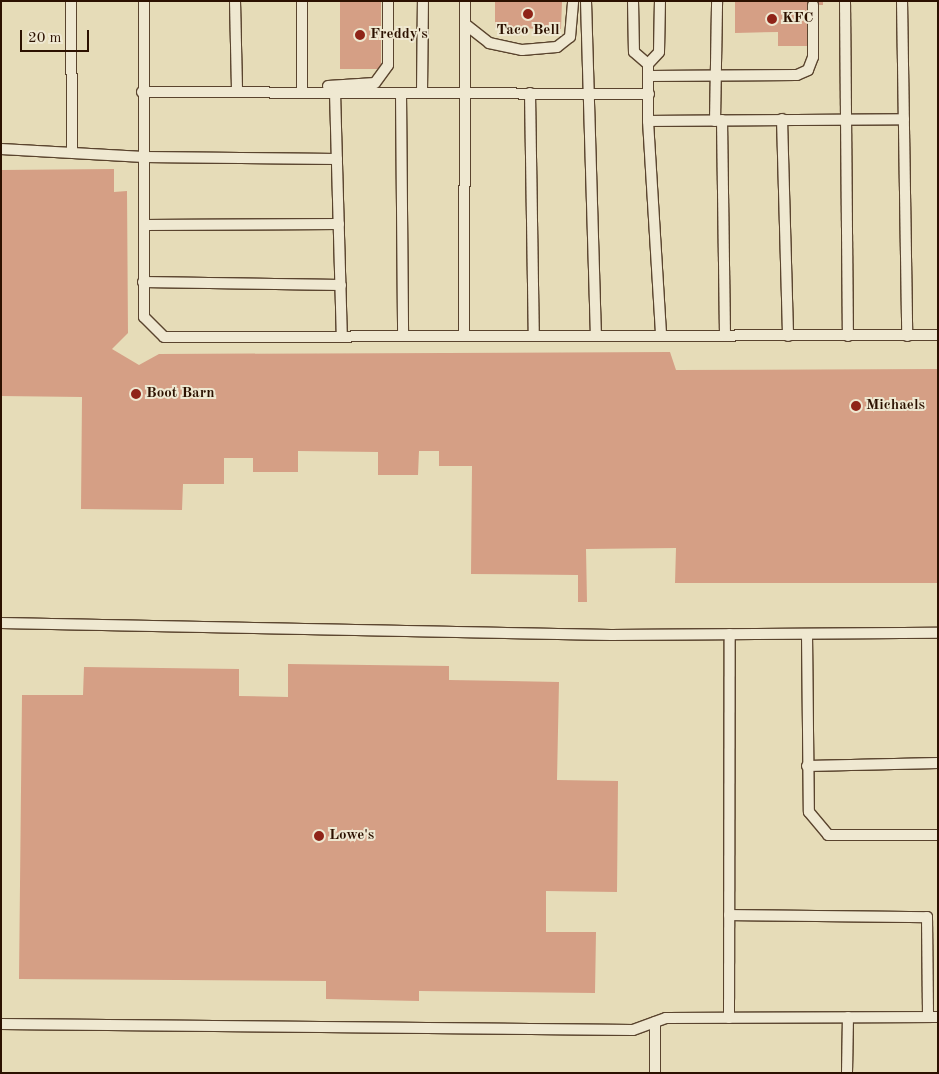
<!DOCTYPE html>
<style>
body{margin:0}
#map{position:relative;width:939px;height:1074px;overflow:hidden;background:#e6dcb8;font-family:"Old Standard TT",serif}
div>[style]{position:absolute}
.building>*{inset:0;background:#d59f85}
.roads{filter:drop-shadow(1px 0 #5a442e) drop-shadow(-1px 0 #5a442e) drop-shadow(0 1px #5a442e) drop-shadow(0 -1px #5a442e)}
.lane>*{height:10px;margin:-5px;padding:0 5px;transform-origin:5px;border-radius:5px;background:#efe8d1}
.dots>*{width:14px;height:14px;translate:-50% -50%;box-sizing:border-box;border:2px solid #efe8d1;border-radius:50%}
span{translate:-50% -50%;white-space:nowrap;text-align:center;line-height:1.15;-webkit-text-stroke:4px #efe8d1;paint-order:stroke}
.poi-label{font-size:15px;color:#2c1100;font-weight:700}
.left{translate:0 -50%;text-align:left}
.frame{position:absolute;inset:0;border:2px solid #2c1100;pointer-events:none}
.scale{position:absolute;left:20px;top:30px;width:69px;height:22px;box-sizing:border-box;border:2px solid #2c1100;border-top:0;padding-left:6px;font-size:15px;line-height:18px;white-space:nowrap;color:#2c1100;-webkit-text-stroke:4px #efe8d1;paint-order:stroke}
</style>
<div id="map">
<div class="building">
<i style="clip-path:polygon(340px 1px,381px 1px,381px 69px,340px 69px)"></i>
<i style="clip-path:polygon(495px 1px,562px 1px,561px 29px,495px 28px)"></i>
<i style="clip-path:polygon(735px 1px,823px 1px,823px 5px,808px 5px,809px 46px,778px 46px,778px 32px,735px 33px)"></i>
<i style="clip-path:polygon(114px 169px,114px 192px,127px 191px,128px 333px,112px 349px,139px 365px,159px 354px,670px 352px,676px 370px,938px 369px,938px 583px,675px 583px,676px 548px,586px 549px,587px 602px,578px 602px,578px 575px,471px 574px,472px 466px,439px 466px,439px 451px,419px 451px,418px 475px,378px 475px,378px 452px,298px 451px,298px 472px,253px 472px,253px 458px,224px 458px,224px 484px,183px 484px,182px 510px,81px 509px,82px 397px,1px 396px,1px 170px)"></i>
<i style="clip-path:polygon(288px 664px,449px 666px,449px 680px,559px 682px,557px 780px,618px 781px,617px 892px,546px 891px,546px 932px,596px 932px,595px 993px,419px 991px,419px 1001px,326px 999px,326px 981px,19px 979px,22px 695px,83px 695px,84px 667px,239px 669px,239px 696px,288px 697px)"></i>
</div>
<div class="roads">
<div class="lane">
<i style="left:71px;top:1px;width:150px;rotate:89.6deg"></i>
<i style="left:144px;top:1px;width:316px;rotate:90deg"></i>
<i style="left:144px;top:317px;width:28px;rotate:45deg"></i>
<i style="left:164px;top:337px;width:774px;rotate:-0.15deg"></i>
<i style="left:235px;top:1px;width:91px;rotate:88.7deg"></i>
<i style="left:586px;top:1px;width:335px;rotate:88.3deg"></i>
<i style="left:633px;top:1px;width:51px;rotate:88.9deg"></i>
<i style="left:634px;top:52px;width:18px;rotate:41deg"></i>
<i style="left:648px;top:64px;width:57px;rotate:90deg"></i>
<i style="left:648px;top:121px;width:215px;rotate:86.5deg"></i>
<i style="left:845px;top:1px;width:335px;rotate:89.5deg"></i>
<i style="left:902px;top:1px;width:335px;rotate:89.1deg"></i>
<i style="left:465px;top:24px;width:31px;rotate:38deg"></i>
<i style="left:489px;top:43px;width:34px;rotate:12deg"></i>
<i style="left:522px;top:50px;width:35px;rotate:-5deg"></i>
<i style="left:557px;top:47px;width:16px;rotate:-38deg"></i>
<i style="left:570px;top:37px;width:36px;rotate:-85deg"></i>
<i style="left:648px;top:64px;width:16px;rotate:-47deg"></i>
<i style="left:659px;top:52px;width:51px;rotate:-88.9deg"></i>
<i style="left:649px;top:76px;width:148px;rotate:-0.4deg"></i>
<i style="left:797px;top:75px;width:12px;rotate:-24deg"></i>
<i style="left:808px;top:70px;width:14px;rotate:-69deg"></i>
<i style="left:813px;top:57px;width:52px;rotate:-90deg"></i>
<i style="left:328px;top:86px;width:47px;rotate:-3.7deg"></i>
<i style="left:375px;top:83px;width:22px;rotate:-54deg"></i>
<i style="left:388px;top:65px;width:64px;rotate:-90deg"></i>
<i style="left:142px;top:92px;width:507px;rotate:0.23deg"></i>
<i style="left:302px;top:92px;width:91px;rotate:-90deg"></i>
<i style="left:335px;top:92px;width:244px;rotate:88.4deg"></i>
<i style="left:422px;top:92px;width:91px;rotate:-89.4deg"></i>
<i style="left:401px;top:93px;width:243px;rotate:89.5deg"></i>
<i style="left:530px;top:93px;width:243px;rotate:89.1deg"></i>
<i style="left:782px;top:119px;width:217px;rotate:88.4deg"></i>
<i style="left:722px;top:120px;width:216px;rotate:89.2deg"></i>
<i style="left:648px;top:121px;width:256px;rotate:-0.4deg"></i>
<i style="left:715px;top:121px;width:120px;rotate:-89deg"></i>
<i style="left:1px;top:149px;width:143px;rotate:3.2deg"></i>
<i style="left:144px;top:157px;width:193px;rotate:0.6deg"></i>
<i style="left:144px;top:225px;width:195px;rotate:-0.3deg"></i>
<i style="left:143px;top:282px;width:198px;rotate:0.9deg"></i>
<i style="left:464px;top:336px;width:335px;rotate:-89.8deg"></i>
<i style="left:1px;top:623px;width:610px;rotate:1.13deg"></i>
<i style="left:611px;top:635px;width:327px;rotate:-0.4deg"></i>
<i style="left:807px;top:634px;width:178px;rotate:89.4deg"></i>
<i style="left:809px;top:812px;width:30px;rotate:50deg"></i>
<i style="left:828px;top:835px;width:110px"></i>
<i style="left:807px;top:766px;width:131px;rotate:-1.3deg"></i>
<i style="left:729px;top:915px;width:198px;rotate:0.6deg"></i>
<i style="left:927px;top:917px;width:100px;rotate:89.4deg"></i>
<i style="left:729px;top:1018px;width:384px;rotate:-89.9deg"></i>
<i style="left:655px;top:1022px;width:51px;rotate:90deg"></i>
<i style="left:1px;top:1024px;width:632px;rotate:0.54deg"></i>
<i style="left:633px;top:1030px;width:35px;rotate:-20deg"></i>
<i style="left:666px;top:1018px;width:272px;rotate:-0.2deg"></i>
<i style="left:847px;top:1073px;width:56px;rotate:-89deg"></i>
</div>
</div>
<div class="dots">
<i style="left:528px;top:14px;background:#8f2418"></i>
<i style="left:772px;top:19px;background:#8f2418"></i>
<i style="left:360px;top:35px;background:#8f2418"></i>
<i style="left:136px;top:394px;background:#8f2418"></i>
<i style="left:856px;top:406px;background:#8f2418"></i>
<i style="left:319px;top:836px;background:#8f2418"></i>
</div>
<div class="poi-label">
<span class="left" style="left:782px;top:19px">KFC</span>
<span style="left:528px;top:31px">Taco Bell</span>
<span class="left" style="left:370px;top:35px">Freddy's</span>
<span class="left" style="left:146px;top:394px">Boot Barn</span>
<span class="left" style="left:866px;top:406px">Michaels</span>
<span class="left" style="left:329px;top:836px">Lowe's</span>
</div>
<div class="frame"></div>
<div class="scale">20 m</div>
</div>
